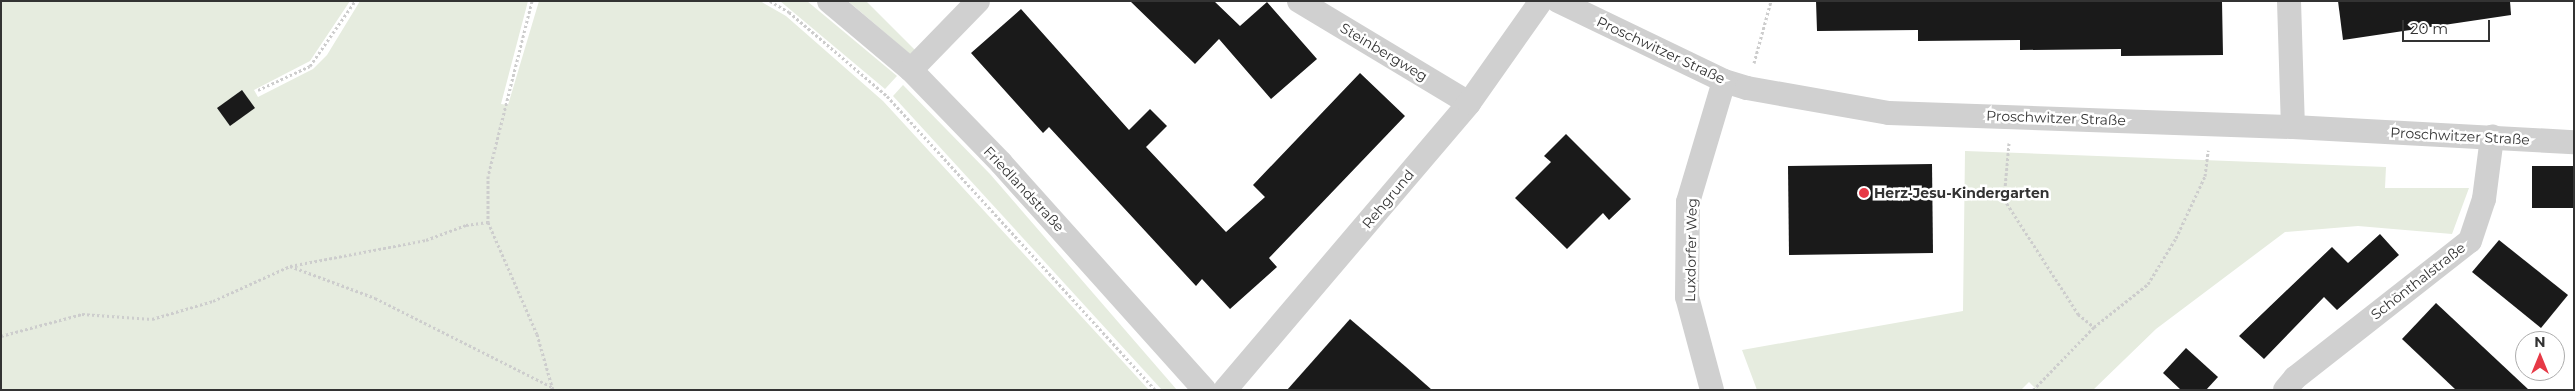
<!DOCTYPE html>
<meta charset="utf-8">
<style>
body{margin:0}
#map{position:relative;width:2575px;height:391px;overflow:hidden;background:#fff;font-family:Montserrat,sans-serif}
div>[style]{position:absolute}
.green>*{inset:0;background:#e6ecdf}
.building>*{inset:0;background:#1a1a1a}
.path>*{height:3px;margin-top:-1.5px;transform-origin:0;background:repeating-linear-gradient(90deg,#cdcdcd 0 2.5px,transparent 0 5px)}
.minor>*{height:24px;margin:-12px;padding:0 12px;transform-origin:12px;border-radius:12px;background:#d0d0d0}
.dots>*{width:14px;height:14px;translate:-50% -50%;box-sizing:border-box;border:2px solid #fff;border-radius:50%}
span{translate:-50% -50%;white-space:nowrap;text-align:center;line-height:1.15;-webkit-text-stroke:5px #fff;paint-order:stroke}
.street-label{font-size:14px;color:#333}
.poi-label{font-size:14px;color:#333;font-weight:700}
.left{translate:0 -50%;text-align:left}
.frame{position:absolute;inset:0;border:2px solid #333;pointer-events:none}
.north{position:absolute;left:2515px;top:331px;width:50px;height:50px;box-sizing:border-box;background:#fff;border:1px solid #adadad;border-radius:50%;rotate:0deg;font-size:14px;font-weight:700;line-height:20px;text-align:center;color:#333}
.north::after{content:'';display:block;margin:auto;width:18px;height:22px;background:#e63946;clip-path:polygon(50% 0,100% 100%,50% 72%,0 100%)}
.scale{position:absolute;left:2402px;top:20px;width:88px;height:22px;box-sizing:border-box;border:2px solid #333;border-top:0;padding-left:6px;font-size:15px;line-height:18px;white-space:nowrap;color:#333;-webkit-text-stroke:4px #fff;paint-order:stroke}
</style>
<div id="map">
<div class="green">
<i style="clip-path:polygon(1px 1px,350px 1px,310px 61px,254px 90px,258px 97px,313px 69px,327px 55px,360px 1px,528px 1px,501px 104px,508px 105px,539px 1px,760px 1px,786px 16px,883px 101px,1149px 390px,1px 390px)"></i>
<i style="clip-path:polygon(780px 1px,807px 1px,897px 76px,885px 89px)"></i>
<i style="clip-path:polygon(848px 1px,866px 1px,915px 50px,911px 55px)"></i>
<i style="clip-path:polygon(903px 85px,990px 174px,1177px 390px,1162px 390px,893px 96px)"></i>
<i style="clip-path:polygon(1965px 151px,2386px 167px,2385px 188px,2469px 188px,2452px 234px,2358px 226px,2285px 232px,2156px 329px,2093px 390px,2037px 390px,2029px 382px,2021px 390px,1757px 390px,1742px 350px,1963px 311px)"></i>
</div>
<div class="building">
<i style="clip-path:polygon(1130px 1px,1214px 1px,1240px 26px,1267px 2px,1317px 59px,1271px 99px,1219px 39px,1195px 64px)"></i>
<i style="clip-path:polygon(1816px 1px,2222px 1px,2223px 55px,2121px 56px,2121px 49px,2020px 50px,2020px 40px,1918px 41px,1918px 30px,1817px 31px)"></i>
<i style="clip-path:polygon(2338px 1px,2510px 1px,2511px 15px,2343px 40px)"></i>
<i style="clip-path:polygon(1021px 9px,1129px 130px,1150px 109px,1167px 126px,1146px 147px,1226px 232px,1265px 197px,1253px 185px,1360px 73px,1405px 116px,1269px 258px,1277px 267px,1230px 309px,1202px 279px,1196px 286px,1049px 127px,1043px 133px,971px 53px)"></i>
<i style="clip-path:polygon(242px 90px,255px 108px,230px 126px,217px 108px)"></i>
<i style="clip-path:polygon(1566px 134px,1631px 199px,1609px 220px,1603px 213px,1567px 249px,1515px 198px,1551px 162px,1544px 156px)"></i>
<i style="clip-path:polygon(1932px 164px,1933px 253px,1789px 255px,1788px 166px)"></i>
<i style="clip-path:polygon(2532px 166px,2574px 166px,2574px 208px,2532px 208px)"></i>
<i style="clip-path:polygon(2380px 234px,2399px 255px,2337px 310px,2324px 297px,2264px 359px,2239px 336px,2332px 247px,2348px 263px)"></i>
<i style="clip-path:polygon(2499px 240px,2568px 295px,2541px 328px,2472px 272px)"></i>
<i style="clip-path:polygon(2436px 303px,2529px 390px,2456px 390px,2402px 339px)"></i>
<i style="clip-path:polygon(1350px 319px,1406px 367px,1432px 390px,1287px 390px)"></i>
<i style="clip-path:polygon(2186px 348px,2218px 377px,2206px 390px,2181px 390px,2163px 373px)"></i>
</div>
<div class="path">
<i style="left:532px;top:1px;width:180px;rotate:104.1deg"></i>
<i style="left:488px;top:176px;width:46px;rotate:90deg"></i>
<i style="left:488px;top:222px;width:122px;rotate:66.4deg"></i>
<i style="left:537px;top:334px;width:58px;rotate:74.1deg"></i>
<i style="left:770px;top:1px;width:22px;rotate:30deg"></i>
<i style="left:789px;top:12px;width:129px;rotate:40.6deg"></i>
<i style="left:887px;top:96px;width:398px;rotate:47.6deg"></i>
<i style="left:1754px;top:63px;width:64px;rotate:-74.7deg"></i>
<i style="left:258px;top:90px;width:57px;rotate:-24.8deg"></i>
<i style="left:310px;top:66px;width:79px;rotate:-55.3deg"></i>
<i style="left:2009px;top:143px;width:56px;rotate:95.1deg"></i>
<i style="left:2004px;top:199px;width:137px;rotate:57.2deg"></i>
<i style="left:2078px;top:314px;width:21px;rotate:39deg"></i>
<i style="left:290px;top:266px;width:91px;rotate:20.6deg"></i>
<i style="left:375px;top:298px;width:198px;rotate:26.7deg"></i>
<i style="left:1px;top:336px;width:84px;rotate:-15.2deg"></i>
<i style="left:82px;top:314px;width:70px;rotate:4.1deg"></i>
<i style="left:152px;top:319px;width:64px;rotate:-16.4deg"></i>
<i style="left:213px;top:301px;width:85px;rotate:-24.4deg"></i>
<i style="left:290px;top:266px;width:138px;rotate:-10.8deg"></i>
<i style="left:426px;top:240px;width:43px;rotate:-20.6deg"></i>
<i style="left:466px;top:225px;width:22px;rotate:-8deg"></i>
<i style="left:2033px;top:390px;width:88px;rotate:-45.9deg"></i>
<i style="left:2094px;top:327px;width:69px;rotate:-38.5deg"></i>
<i style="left:2148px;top:284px;width:54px;rotate:-58.7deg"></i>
<i style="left:2176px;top:238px;width:68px;rotate:-64.9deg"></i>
<i style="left:2205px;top:176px;width:26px;rotate:-83deg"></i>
</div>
<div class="minor">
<i style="left:829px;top:1px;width:107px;rotate:40.1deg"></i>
<i style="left:911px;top:70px;width:129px;rotate:45.9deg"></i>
<i style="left:1001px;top:163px;width:305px;rotate:48.1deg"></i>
<i style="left:1299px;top:1px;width:198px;rotate:31deg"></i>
<i style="left:1558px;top:1px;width:184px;rotate:25.7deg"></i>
<i style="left:1724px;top:81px;width:24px;rotate:17deg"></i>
<i style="left:1747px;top:88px;width:144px;rotate:10deg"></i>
<i style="left:1889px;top:113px;width:404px;rotate:2deg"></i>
<i style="left:2293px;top:127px;width:281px;rotate:3.1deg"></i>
<i style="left:2289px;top:1px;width:126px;rotate:88.2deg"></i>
<i style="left:911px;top:70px;width:96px;rotate:-45.8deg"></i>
<i style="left:1225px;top:390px;width:377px;rotate:-49.6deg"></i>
<i style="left:1469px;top:103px;width:125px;rotate:-54.8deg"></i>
<i style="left:1712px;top:390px;width:96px;rotate:-105deg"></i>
<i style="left:1687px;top:297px;width:95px;rotate:-89.4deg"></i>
<i style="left:1688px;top:202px;width:126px;rotate:-73.4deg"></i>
<i style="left:2285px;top:390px;width:16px;rotate:-50deg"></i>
<i style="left:2295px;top:378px;width:222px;rotate:-38.1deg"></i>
<i style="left:2470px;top:241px;width:44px;rotate:-71.6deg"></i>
<i style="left:2484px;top:199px;width:63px;rotate:-82.6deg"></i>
</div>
<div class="dots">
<i style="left:1864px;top:193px;background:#e63946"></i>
</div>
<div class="street-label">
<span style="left:1661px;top:50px;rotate:25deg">Proschwitzer Straße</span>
<span style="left:1384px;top:52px;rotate:31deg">Steinbergweg</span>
<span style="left:2056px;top:118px;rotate:2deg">Proschwitzer Straße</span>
<span style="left:2460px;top:136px;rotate:3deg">Proschwitzer Straße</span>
<span style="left:1024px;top:189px;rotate:47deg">Friedlandstraße</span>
<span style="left:1388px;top:199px;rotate:-50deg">Rehgrund</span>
<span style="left:1691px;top:250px;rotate:-89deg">Luxdorfer Weg</span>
<span style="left:2418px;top:281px;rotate:-38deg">Schönthalstraße</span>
</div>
<div class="poi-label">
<span class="left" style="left:1874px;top:193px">Herz-Jesu-Kindergarten</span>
</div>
<div class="frame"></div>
<div class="north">N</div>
<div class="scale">20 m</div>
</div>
